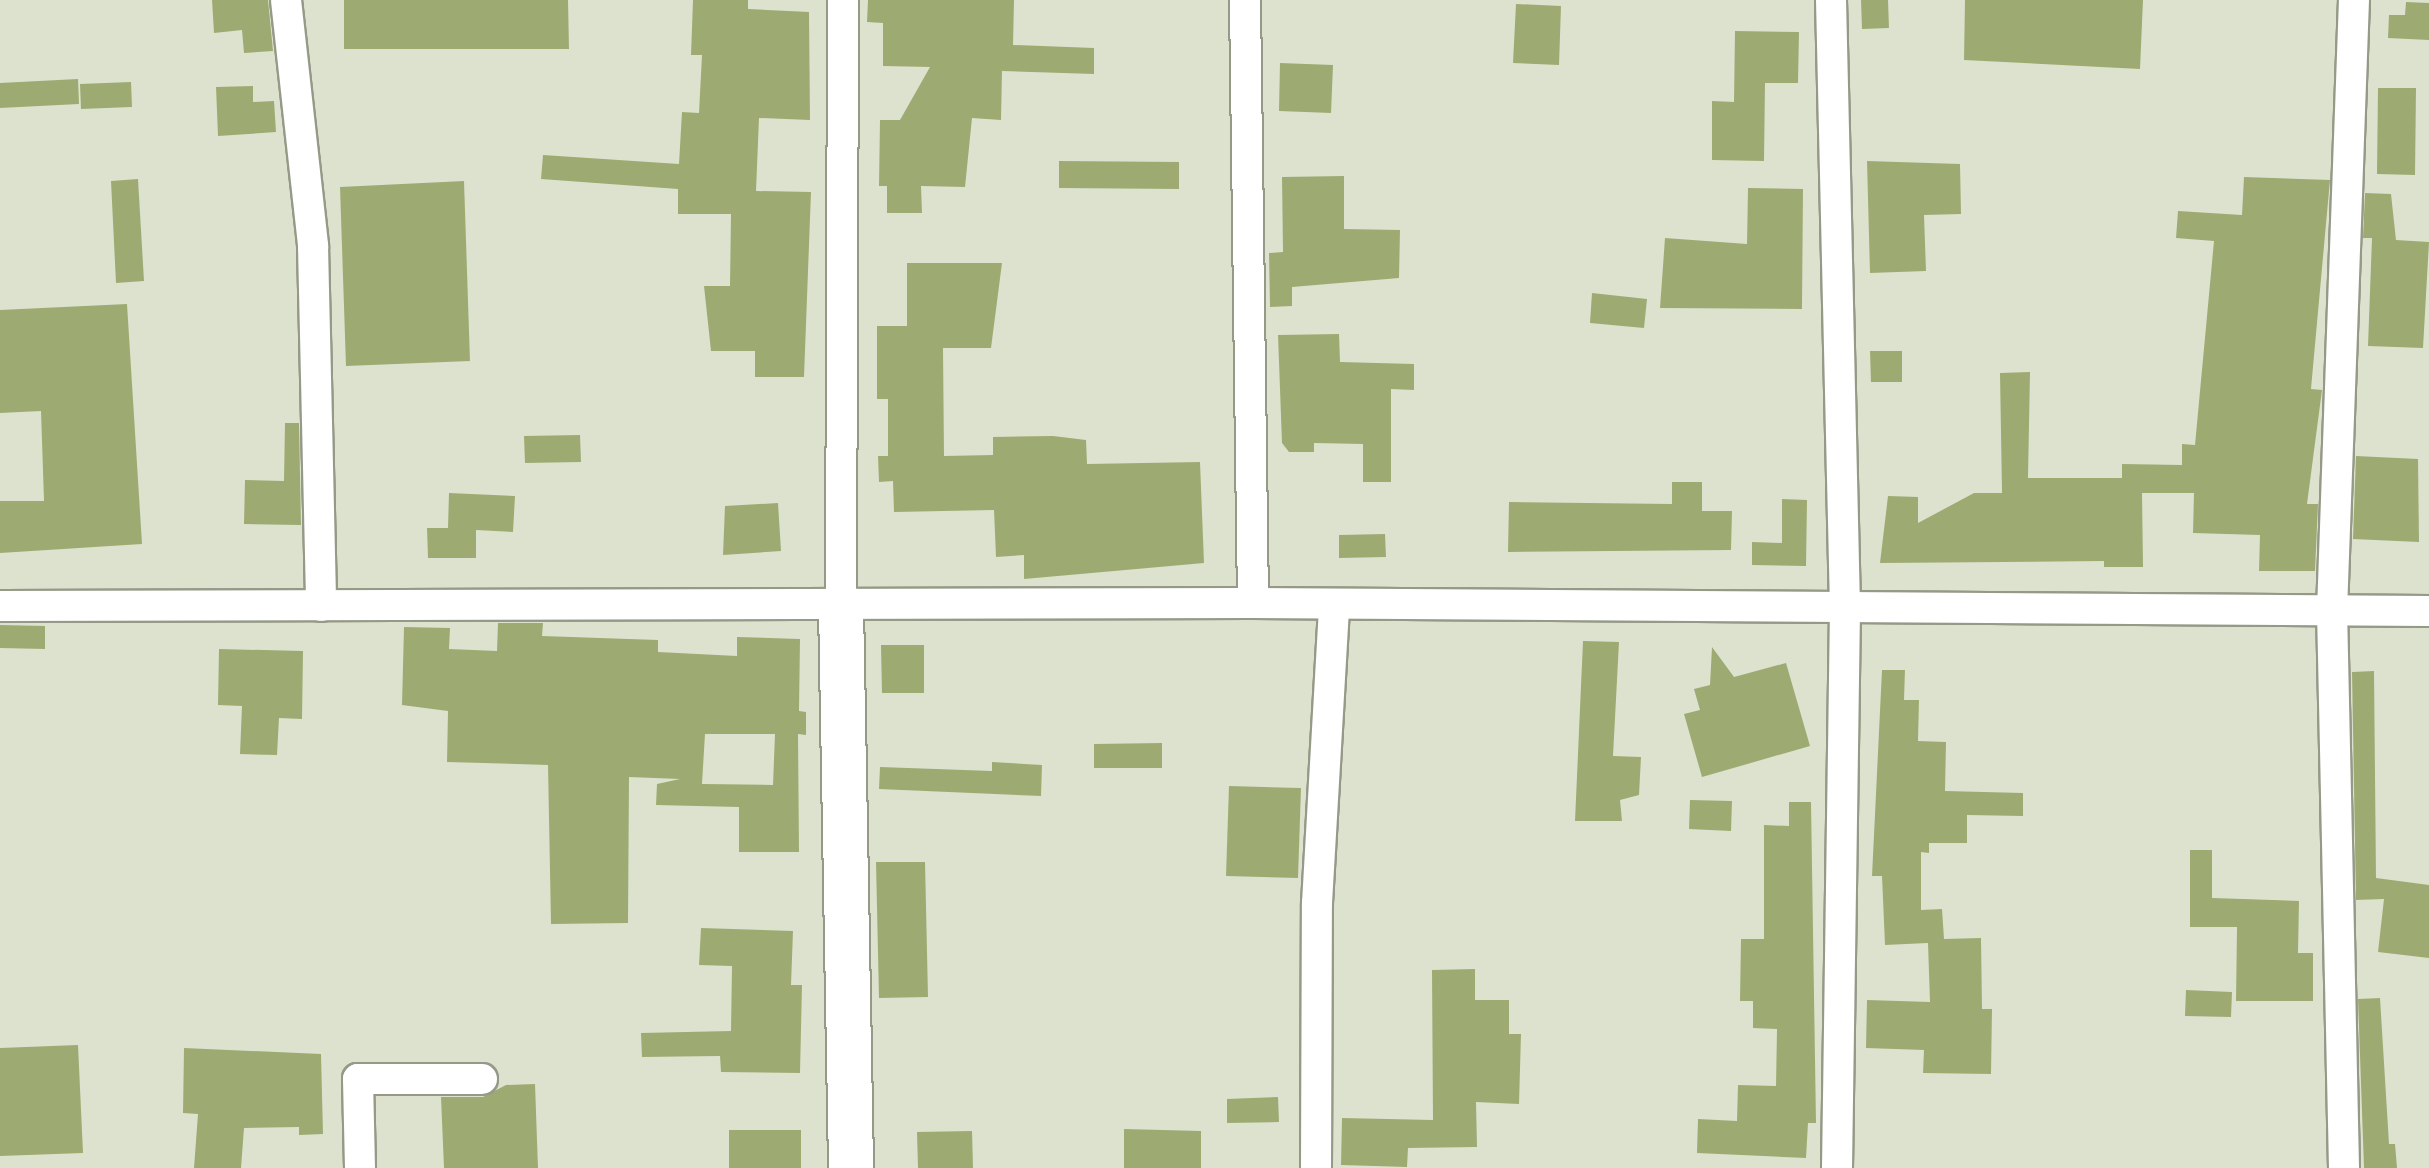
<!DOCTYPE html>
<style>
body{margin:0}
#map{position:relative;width:2429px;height:1168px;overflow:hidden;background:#dde2cf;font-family:"Noto Sans",sans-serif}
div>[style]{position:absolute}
.building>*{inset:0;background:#9dab72}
.roads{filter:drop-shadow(2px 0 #959a88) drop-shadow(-2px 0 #959a88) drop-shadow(0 2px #959a88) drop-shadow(0 -2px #959a88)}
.minor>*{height:30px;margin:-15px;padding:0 15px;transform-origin:15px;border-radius:15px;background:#fff}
.secondary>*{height:44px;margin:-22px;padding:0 22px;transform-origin:22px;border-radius:22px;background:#fff}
span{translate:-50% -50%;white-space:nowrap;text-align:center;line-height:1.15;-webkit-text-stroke:7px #fff;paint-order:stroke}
</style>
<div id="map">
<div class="building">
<i style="clip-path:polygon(212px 0,268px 0,273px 51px,244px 53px,242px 30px,214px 33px)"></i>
<i style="clip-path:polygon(344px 0,568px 0,569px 49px,344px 49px)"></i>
<i style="clip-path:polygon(693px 0,748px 0,748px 9px,809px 12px,810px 120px,759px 118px,756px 191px,811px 192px,804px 377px,755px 377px,755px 351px,711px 351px,704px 286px,730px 286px,731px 214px,678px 214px,678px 189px,541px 179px,543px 155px,679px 164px,682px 112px,699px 113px,702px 55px,691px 55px)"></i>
<i style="clip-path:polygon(868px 0,1014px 0,1013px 45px,1094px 48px,1094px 74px,1002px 71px,1001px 120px,972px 118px,965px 187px,921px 186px,922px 213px,887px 213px,887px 186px,879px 186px,880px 120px,900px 120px,930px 67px,883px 66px,883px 23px,867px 22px)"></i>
<i style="clip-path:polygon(1861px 0,1888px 0,1889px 28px,1862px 29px)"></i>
<i style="clip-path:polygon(1965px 0,2143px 0,2140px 69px,1964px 60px)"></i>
<i style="clip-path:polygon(2406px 2px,2429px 3px,2429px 40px,2388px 38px,2389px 15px,2405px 15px)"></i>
<i style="clip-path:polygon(1516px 4px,1561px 6px,1559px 65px,1513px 63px)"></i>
<i style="clip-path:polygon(1735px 31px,1799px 32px,1798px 83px,1765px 83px,1764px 161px,1712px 160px,1712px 101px,1734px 102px)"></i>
<i style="clip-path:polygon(1280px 63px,1333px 65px,1331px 113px,1279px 111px)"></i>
<i style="clip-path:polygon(78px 79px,79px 104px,0 108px,0 83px)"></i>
<i style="clip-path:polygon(131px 82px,132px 107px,81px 109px,80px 84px)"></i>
<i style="clip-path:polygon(253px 86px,253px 102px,274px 101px,276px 132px,218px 136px,216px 87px)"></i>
<i style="clip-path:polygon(2378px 88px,2416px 88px,2415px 175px,2377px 174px)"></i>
<i style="clip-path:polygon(1059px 161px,1179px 162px,1179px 189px,1059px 188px)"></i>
<i style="clip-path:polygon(1867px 161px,1960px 164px,1961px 214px,1924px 215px,1926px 271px,1870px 273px)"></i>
<i style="clip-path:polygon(1344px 176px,1344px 229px,1400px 230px,1399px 278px,1292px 287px,1292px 306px,1270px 307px,1269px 253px,1283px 252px,1282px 177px)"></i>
<i style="clip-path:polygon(2244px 177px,2330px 180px,2311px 389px,2322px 390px,2307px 504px,2318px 504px,2315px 571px,2259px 571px,2260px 535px,2193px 533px,2194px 493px,2142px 493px,2143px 567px,2104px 567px,2104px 561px,1880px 563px,1888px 496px,1918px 497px,1918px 523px,1974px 493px,2002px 493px,2000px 373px,2030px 372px,2028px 478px,2122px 478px,2122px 464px,2182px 465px,2182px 444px,2195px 445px,2214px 241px,2176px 238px,2178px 211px,2242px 215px)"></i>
<i style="clip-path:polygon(138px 179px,144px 281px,116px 283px,111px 181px)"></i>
<i style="clip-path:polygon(464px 181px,470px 361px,346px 366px,340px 187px)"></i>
<i style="clip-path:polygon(1748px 188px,1803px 189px,1802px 309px,1660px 308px,1665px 238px,1747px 244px)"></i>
<i style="clip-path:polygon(2365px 193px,2391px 194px,2396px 240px,2429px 242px,2423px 348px,2368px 346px,2372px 238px,2363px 238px)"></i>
<i style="clip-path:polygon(907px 263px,1002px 263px,991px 348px,943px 348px,944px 456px,993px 455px,993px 437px,1053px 436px,1086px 440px,1087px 464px,1200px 462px,1204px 563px,1024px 579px,1024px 555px,996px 557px,994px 510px,894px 512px,893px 481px,879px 482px,878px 456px,888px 456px,888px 399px,877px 399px,877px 326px,907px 326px)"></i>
<i style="clip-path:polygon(1592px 293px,1647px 299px,1644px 328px,1590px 323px)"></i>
<i style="clip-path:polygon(127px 304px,142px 544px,0 553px,0 501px,44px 501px,41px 411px,0 413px,0 310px)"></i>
<i style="clip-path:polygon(1339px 334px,1340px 362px,1414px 364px,1414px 390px,1391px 389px,1391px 482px,1363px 482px,1363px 444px,1314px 443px,1314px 452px,1289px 452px,1282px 443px,1278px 335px)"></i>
<i style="clip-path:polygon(1870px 351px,1902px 351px,1902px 382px,1871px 382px)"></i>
<i style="clip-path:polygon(285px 423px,299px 423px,301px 525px,244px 524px,245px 480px,284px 481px)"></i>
<i style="clip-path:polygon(580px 435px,581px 462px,525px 463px,524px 436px)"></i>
<i style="clip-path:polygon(2356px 456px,2418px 459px,2419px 542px,2353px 539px)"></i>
<i style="clip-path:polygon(1672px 482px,1702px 482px,1702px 511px,1732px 511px,1731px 550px,1508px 552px,1509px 502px,1672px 504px)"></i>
<i style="clip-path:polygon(449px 493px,515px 496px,513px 532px,476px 530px,476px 558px,428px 558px,427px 528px,448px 528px)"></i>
<i style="clip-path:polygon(1782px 499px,1807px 500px,1806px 566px,1752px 565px,1752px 542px,1782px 543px)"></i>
<i style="clip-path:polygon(778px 503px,781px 551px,723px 555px,725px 506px)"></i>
<i style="clip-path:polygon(1385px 534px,1386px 557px,1339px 558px,1339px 535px)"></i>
<i style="clip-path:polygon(evenodd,498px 623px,543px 623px,542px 636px,658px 640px,658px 652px,737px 656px,737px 637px,800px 639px,799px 711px,806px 712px,806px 735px,798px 734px,799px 852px,739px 852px,739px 807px,656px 805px,657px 784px,680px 779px,629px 777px,628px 923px,551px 924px,548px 765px,447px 762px,448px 711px,402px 705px,404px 627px,450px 628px,449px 649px,497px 651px,498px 623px,705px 734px,775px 734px,773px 785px,702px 784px,705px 734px)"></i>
<i style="clip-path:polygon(0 625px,45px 626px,45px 649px,0 648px)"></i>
<i style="clip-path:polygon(1583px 641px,1619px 642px,1613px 756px,1641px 757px,1639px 795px,1620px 800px,1622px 821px,1575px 821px)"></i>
<i style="clip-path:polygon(881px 645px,924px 645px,924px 693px,882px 693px)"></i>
<i style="clip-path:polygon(1712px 647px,1734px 677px,1786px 663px,1810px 746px,1702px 777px,1684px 714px,1700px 710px,1694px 689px,1710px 685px)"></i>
<i style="clip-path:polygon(219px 649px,303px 651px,302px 719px,279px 718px,277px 755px,240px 754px,242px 706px,218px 705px)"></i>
<i style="clip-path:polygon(1882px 670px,1905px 670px,1904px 700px,1919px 700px,1918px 741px,1946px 742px,1945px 791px,2023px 793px,2023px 816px,1967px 815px,1967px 843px,1929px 843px,1929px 853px,1921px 852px,1921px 910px,1942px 909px,1944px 939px,1981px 938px,1982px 1009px,1992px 1009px,1991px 1074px,1923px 1073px,1924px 1050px,1866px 1048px,1867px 1000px,1930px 1002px,1928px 943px,1885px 945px,1882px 876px,1872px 876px)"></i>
<i style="clip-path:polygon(2374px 671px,2376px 878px,2429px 885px,2429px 958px,2378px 952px,2384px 899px,2356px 900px,2352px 672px)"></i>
<i style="clip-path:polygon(1162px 743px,1162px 768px,1094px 768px,1094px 744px)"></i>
<i style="clip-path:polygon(992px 762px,1042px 765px,1041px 796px,879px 789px,880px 767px,992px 771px)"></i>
<i style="clip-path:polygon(1229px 786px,1301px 788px,1298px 878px,1226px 876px)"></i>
<i style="clip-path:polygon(1690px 800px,1732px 801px,1731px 831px,1689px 829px)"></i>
<i style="clip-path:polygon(1789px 802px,1811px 802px,1816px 1123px,1808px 1123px,1806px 1158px,1697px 1153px,1698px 1119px,1737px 1121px,1738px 1085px,1776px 1086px,1777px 1029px,1753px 1028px,1753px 1001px,1740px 1001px,1741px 939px,1764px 939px,1764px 825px,1789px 826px)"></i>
<i style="clip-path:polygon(2190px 850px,2212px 850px,2212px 898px,2299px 901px,2298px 953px,2313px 953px,2313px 1001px,2236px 1001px,2237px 927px,2190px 927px)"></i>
<i style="clip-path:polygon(876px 862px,925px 862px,928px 997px,879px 998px)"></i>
<i style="clip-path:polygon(701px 928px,793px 931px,791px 985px,802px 985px,800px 1073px,721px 1072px,720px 1056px,642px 1057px,641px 1033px,731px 1031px,732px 966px,699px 965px)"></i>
<i style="clip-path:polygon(1475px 969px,1475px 1000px,1509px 1000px,1509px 1034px,1521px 1034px,1519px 1104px,1476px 1102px,1477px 1147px,1408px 1148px,1407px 1167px,1341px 1165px,1342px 1118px,1433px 1120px,1432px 970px)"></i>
<i style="clip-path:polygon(2186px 990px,2232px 992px,2231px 1017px,2185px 1016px)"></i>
<i style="clip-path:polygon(2380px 998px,2389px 1144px,2395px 1144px,2397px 1168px,2364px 1168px,2358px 999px)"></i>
<i style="clip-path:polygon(78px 1045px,83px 1153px,0 1156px,0 1048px)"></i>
<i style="clip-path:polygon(184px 1048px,321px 1054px,323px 1134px,299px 1135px,299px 1127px,244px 1128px,241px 1168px,194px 1168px,198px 1114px,183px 1113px)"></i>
<i style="clip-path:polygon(535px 1084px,538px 1168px,444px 1168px,441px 1097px,483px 1097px,506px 1085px)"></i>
<i style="clip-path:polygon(1278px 1097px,1279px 1122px,1227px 1123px,1227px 1099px)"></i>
<i style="clip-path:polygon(1124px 1129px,1201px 1131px,1201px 1168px,1124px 1168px)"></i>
<i style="clip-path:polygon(729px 1130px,801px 1130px,801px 1168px,729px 1168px)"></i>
<i style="clip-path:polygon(972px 1131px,973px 1168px,918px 1168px,917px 1132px)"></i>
</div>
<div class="roads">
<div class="minor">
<i style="left:286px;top:0;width:247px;rotate:83.7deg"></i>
<i style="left:313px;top:246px;width:360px;rotate:88.7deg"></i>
<i style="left:1245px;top:0;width:603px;rotate:89.24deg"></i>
<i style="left:1831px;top:0;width:609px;rotate:88.68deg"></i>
<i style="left:1845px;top:609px;width:559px;rotate:90.82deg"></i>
<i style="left:841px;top:605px;width:605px;rotate:-89.81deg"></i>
<i style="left:0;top:606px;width:1253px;rotate:-0.14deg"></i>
<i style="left:1253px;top:603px;width:1176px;rotate:0.39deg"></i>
<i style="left:360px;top:1168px;width:89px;rotate:-91.3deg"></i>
<i style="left:358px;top:1079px;width:124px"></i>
<i style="left:1316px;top:1168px;width:265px;rotate:-89.8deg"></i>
<i style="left:1317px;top:903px;width:298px;rotate:-86.7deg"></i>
<i style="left:2344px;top:1168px;width:557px;rotate:-91.23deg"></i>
<i style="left:2332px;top:611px;width:611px;rotate:-87.94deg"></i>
</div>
<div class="secondary">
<i style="left:841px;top:605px;width:563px;rotate:88.98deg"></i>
</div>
</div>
</div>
